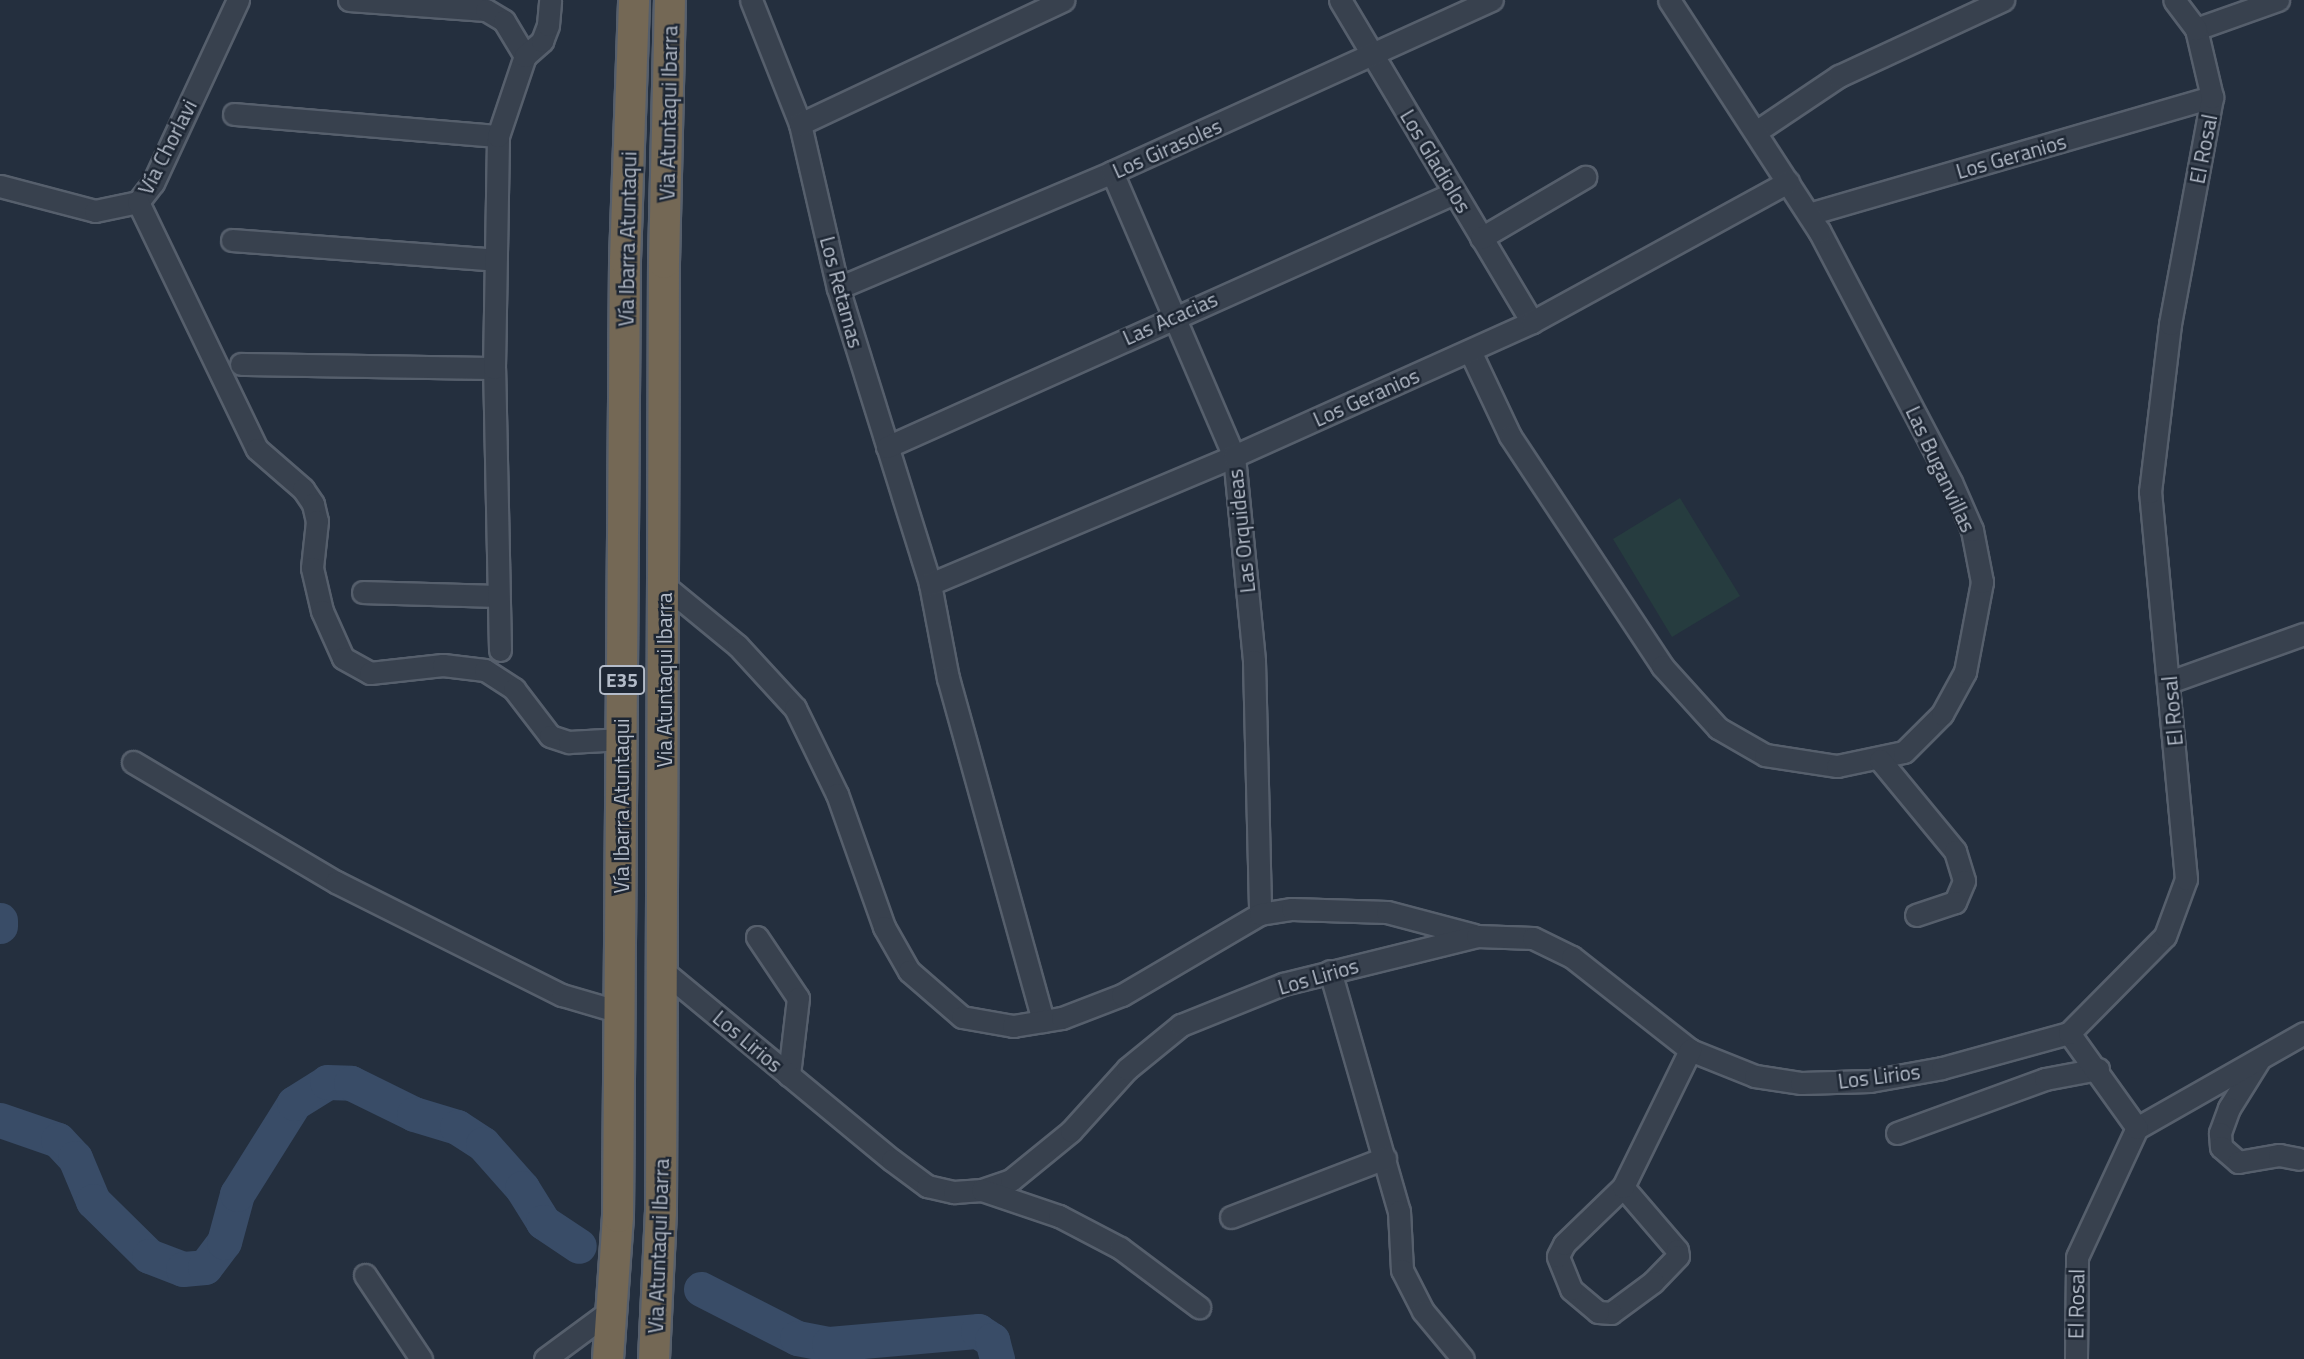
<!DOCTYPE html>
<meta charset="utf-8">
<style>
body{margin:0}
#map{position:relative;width:2304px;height:1359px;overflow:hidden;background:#242f3e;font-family:"Titillium Web",sans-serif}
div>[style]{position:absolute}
.green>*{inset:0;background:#263c3f}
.river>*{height:35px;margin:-17.5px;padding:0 17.5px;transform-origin:17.5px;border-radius:17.5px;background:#394c67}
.roads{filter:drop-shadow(2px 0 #565f6c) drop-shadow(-2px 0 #565f6c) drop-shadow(0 2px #565f6c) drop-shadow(0 -2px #565f6c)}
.minor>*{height:21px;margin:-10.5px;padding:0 10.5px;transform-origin:10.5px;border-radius:10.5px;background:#38414e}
.highway>*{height:30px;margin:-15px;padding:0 15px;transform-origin:15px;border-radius:15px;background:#746855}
span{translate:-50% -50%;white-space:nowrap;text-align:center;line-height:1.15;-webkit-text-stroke:5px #1d2633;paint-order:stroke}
.shield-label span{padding:2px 5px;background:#1d2633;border:2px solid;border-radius:5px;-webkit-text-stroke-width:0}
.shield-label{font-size:19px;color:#b4bcc9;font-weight:700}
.street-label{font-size:21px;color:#b4bcc9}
</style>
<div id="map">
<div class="green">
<i style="clip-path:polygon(1680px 498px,1740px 596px,1672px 637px,1613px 539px)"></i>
</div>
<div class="river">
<i style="left:0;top:920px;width:6px;rotate:90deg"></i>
<i style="left:0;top:1120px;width:61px;rotate:19deg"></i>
<i style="left:58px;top:1140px;width:25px;rotate:47deg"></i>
<i style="left:75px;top:1158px;width:47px;rotate:67.3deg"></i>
<i style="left:93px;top:1201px;width:78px;rotate:44.5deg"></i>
<i style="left:149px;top:1256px;width:36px;rotate:21deg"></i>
<i style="left:183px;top:1269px;width:22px;rotate:-5deg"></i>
<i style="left:205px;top:1267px;width:31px;rotate:-53deg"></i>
<i style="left:224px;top:1242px;width:50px;rotate:-74.8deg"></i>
<i style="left:237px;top:1194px;width:107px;rotate:-57.9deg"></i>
<i style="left:294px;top:1103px;width:39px;rotate:-32deg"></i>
<i style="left:327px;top:1082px;width:24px;rotate:2deg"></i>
<i style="left:351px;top:1083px;width:70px;rotate:26.2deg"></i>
<i style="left:414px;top:1114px;width:45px;rotate:16.8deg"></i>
<i style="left:457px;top:1127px;width:31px;rotate:33deg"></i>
<i style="left:483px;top:1144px;width:59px;rotate:48.4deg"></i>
<i style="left:522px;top:1188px;width:40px;rotate:58deg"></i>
<i style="left:543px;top:1222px;width:43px;rotate:33.7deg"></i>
<i style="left:701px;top:1289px;width:108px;rotate:27deg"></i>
<i style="left:797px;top:1338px;width:33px;rotate:11deg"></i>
<i style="left:829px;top:1344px;width:150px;rotate:-5deg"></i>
<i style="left:978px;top:1331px;width:17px;rotate:33deg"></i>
<i style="left:992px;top:1340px;width:20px;rotate:75deg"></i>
</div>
<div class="roads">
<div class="minor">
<i style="left:349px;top:0;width:137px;rotate:4.2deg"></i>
<i style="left:486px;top:10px;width:21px;rotate:31deg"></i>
<i style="left:504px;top:21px;width:41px;rotate:59deg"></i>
<i style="left:751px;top:0;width:133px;rotate:68.4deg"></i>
<i style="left:800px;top:124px;width:168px;rotate:77deg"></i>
<i style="left:838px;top:288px;width:310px;rotate:72.7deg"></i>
<i style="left:930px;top:584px;width:96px;rotate:79.2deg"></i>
<i style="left:948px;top:678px;width:356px;rotate:74.5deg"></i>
<i style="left:1340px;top:0;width:375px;rotate:59.2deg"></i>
<i style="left:2196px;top:29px;width:87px;rotate:-19.5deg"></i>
<i style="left:234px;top:114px;width:265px;rotate:4.8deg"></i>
<i style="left:800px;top:124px;width:291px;rotate:-25.2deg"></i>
<i style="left:1757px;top:131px;width:99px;rotate:-33.9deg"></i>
<i style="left:1839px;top:76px;width:181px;rotate:-24.9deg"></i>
<i style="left:1112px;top:172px;width:309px;rotate:66.8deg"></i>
<i style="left:1234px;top:456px;width:206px;rotate:84.4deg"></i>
<i style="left:1254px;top:661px;width:253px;rotate:88.6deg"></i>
<i style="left:0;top:186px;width:98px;rotate:14.7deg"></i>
<i style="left:95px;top:211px;width:44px;rotate:-11.8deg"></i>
<i style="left:138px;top:202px;width:24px;rotate:-52deg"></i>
<i style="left:153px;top:183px;width:202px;rotate:-65.1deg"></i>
<i style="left:138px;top:202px;width:274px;rotate:64.3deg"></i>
<i style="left:257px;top:449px;width:61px;rotate:41deg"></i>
<i style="left:303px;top:489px;width:18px;rotate:56deg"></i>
<i style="left:313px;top:504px;width:17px;rotate:77deg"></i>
<i style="left:317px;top:521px;width:47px;rotate:96.1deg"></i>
<i style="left:312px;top:568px;width:44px;rotate:76.9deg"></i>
<i style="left:322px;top:611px;width:51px;rotate:65.9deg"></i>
<i style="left:343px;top:658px;width:31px;rotate:29deg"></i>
<i style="left:370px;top:673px;width:73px;rotate:-6.3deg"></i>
<i style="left:443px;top:665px;width:42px;rotate:6.8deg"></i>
<i style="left:485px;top:670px;width:35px;rotate:33deg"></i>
<i style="left:514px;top:689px;width:59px;rotate:52.5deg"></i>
<i style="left:550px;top:736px;width:20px;rotate:18deg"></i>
<i style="left:569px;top:742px;width:53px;rotate:-3.2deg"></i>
<i style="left:1809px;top:214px;width:420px;rotate:-16.2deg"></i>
<i style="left:1481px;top:238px;width:121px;rotate:-30.4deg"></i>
<i style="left:232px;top:240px;width:264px;rotate:4.3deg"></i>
<i style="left:838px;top:288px;width:298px;rotate:-22.9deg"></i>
<i style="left:1112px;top:172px;width:417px;rotate:-24.4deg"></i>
<i style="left:1470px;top:351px;width:94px;rotate:64.8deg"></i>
<i style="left:1510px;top:436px;width:276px;rotate:56.5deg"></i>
<i style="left:1662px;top:666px;width:84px;rotate:47.9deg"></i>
<i style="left:1718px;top:728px;width:54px;rotate:29.9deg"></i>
<i style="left:1765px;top:755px;width:73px;rotate:8.7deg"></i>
<i style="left:1837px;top:766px;width:68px;rotate:-11.8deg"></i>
<i style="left:1904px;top:752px;width:54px;rotate:-45deg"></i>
<i style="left:1942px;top:714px;width:48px;rotate:-61.3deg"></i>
<i style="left:1965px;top:672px;width:92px;rotate:-79.3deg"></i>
<i style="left:1982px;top:582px;width:53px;rotate:-100.9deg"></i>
<i style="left:1972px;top:530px;width:52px;rotate:-113.6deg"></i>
<i style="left:1951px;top:482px;width:284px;rotate:-117.7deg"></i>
<i style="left:1819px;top:231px;width:275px;rotate:-123deg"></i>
<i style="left:241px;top:364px;width:253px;rotate:0.9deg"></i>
<i style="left:887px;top:447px;width:621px;rotate:-24.13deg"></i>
<i style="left:930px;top:584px;width:330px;rotate:-22.8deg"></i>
<i style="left:1234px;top:456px;width:327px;rotate:-24.2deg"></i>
<i style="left:1532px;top:322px;width:292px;rotate:-28.7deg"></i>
<i style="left:665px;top:586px;width:94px;rotate:39.4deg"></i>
<i style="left:738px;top:646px;width:84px;rotate:47.4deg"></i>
<i style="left:795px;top:708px;width:96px;rotate:64deg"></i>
<i style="left:837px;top:794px;width:141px;rotate:70.5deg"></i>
<i style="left:884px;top:927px;width:51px;rotate:60.4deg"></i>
<i style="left:909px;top:971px;width:70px;rotate:41deg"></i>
<i style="left:962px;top:1017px;width:52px;rotate:10deg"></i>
<i style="left:1013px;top:1026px;width:50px;rotate:-9.3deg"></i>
<i style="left:1062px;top:1018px;width:64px;rotate:-21deg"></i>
<i style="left:1122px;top:995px;width:160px;rotate:-30.4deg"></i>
<i style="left:1260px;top:914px;width:32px;rotate:-9deg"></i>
<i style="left:1292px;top:909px;width:95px;rotate:1.8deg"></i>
<i style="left:1387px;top:912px;width:90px;rotate:14.8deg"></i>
<i style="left:363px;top:592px;width:133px;rotate:1.7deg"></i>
<i style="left:500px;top:650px;width:282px;rotate:-91.2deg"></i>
<i style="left:494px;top:368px;width:232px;rotate:-89deg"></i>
<i style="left:498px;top:136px;width:84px;rotate:-71.4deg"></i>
<i style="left:525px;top:56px;width:23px;rotate:-41deg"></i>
<i style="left:542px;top:41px;width:17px;rotate:-69deg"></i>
<i style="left:548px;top:25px;width:25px;rotate:-85deg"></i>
<i style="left:2169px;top:682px;width:143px;rotate:-19.6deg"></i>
<i style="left:1880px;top:760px;width:118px;rotate:50.5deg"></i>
<i style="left:1955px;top:851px;width:31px;rotate:73deg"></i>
<i style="left:1964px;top:881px;width:23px;rotate:113deg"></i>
<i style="left:1955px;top:902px;width:41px;rotate:161.6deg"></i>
<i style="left:133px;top:762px;width:236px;rotate:30.6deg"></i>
<i style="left:336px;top:882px;width:253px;rotate:26.6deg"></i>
<i style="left:562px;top:995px;width:60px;rotate:16.3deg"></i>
<i style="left:757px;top:937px;width:73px;rotate:56.1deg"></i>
<i style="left:798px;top:998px;width:78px;rotate:96.7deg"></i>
<i style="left:662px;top:970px;width:298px;rotate:39.6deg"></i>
<i style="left:892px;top:1160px;width:44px;rotate:36.6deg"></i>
<i style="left:927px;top:1186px;width:28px;rotate:13deg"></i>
<i style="left:954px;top:1192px;width:28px;rotate:-4deg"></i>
<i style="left:982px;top:1190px;width:31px;rotate:-19deg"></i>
<i style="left:1011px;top:1180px;width:77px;rotate:-39.2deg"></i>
<i style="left:1071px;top:1131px;width:84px;rotate:-47.9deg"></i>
<i style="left:1127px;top:1069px;width:70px;rotate:-39.2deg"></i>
<i style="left:1181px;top:1025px;width:110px;rotate:-21.9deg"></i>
<i style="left:1283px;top:984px;width:200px;rotate:-13.9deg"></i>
<i style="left:1477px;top:936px;width:56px;rotate:2deg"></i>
<i style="left:1533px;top:938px;width:43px;rotate:26deg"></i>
<i style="left:1572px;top:957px;width:150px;rotate:38.2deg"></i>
<i style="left:1690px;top:1050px;width:70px;rotate:21.8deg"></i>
<i style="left:1755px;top:1076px;width:47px;rotate:8.7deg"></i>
<i style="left:1801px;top:1083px;width:69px;rotate:-1.7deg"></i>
<i style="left:1870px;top:1081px;width:73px;rotate:-10.2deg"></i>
<i style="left:1942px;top:1068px;width:132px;rotate:-15.4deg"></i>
<i style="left:1330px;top:971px;width:250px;rotate:74deg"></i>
<i style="left:1399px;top:1211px;width:59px;rotate:87.1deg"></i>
<i style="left:1402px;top:1270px;width:46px;rotate:62.9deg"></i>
<i style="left:1423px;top:1311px;width:62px;rotate:50.2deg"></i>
<i style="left:2259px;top:1060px;width:57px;rotate:122deg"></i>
<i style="left:2229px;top:1108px;width:27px;rotate:110deg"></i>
<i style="left:2220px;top:1133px;width:14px;rotate:86deg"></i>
<i style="left:2221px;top:1147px;width:23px;rotate:41deg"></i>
<i style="left:2238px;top:1162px;width:42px;rotate:-9.7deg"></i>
<i style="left:2279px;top:1155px;width:20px;rotate:11deg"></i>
<i style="left:2137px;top:1128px;width:192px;rotate:-29.6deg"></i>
<i style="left:1897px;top:1133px;width:158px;rotate:-20deg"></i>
<i style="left:2045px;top:1079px;width:54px;rotate:-10.7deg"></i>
<i style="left:1623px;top:1187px;width:83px;rotate:49.4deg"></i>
<i style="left:1677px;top:1250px;width:6px;rotate:81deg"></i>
<i style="left:1678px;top:1256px;width:36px;rotate:134deg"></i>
<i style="left:1653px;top:1282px;width:52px;rotate:143.6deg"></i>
<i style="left:1611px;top:1313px;width:13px;rotate:-176deg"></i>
<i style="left:1598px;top:1312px;width:35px;rotate:-140deg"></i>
<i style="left:1571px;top:1289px;width:35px;rotate:-112deg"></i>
<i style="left:1558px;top:1256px;width:13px;rotate:-63deg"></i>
<i style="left:1564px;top:1244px;width:82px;rotate:-44deg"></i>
<i style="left:1623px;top:1187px;width:153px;rotate:-63.9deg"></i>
<i style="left:982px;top:1190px;width:81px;rotate:18.7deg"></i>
<i style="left:1059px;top:1216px;width:69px;rotate:27.7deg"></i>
<i style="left:1120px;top:1248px;width:99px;rotate:36.8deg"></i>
<i style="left:1231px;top:1217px;width:165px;rotate:-21deg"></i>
<i style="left:365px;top:1275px;width:101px;rotate:56.3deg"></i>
<i style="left:545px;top:1359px;width:86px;rotate:-36.5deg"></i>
<i style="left:2076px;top:1359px;width:102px;rotate:-89.4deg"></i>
<i style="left:2077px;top:1257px;width:142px;rotate:-65.1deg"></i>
<i style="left:2137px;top:1128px;width:117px;rotate:-125.6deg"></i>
<i style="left:2069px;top:1033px;width:136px;rotate:-45.3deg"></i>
<i style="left:2165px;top:936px;width:61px;rotate:-69.8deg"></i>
<i style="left:2186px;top:879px;width:389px;rotate:-95.3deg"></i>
<i style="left:2150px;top:492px;width:169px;rotate:-83.2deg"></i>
<i style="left:2170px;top:324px;width:231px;rotate:-79.5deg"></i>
<i style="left:2212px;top:97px;width:70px;rotate:-103.2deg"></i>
<i style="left:2196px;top:29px;width:36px;rotate:-127deg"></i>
</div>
<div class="highway">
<i style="left:608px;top:1359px;width:142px;rotate:-86deg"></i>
<i style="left:618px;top:1217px;width:957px;rotate:-89.58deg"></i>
<i style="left:625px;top:260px;width:260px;rotate:-88deg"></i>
<i style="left:654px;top:1359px;width:146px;rotate:-87.3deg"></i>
<i style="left:661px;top:1213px;width:950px;rotate:-89.82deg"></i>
<i style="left:664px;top:263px;width:263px;rotate:-88.7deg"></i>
</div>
</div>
<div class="shield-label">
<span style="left:622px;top:680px">E35</span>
</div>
<div class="street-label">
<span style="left:668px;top:113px;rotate:-89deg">Via Atuntaqui Ibarra</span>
<span style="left:167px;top:147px;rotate:-63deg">Vía Chorlavi</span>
<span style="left:1167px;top:148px;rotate:-24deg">Los Girasoles</span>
<span style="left:2203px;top:149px;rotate:-79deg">El Rosal</span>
<span style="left:2011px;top:156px;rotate:-16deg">Los Geranios</span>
<span style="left:1436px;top:161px;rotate:59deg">Los Gladiolos</span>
<span style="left:627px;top:239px;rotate:-89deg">Vía Ibarra Atuntaqui</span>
<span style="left:842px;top:292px;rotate:75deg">Los Retamas</span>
<span style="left:1170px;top:318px;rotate:-24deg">Las Acacias</span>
<span style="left:1366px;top:397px;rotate:-24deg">Los Geranios</span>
<span style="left:1941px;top:469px;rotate:65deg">Las Buganvillas</span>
<span style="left:1241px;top:531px;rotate:-96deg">Las Orquideas</span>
<span style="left:664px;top:680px;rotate:-90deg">Via Atuntaqui Ibarra</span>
<span style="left:2172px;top:711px;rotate:-95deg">El Rosal</span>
<span style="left:621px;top:806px;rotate:-90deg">Vía Ibarra Atuntaqui</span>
<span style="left:1318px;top:976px;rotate:-16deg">Los Lirios</span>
<span style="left:748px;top:1041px;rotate:40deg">Los Lirios</span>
<span style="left:1879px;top:1076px;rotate:-7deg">Los Lirios</span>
<span style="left:658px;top:1246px;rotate:-88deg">Via Atuntaqui Ibarra</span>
<span style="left:2076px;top:1304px;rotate:-89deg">El Rosal</span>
</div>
</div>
